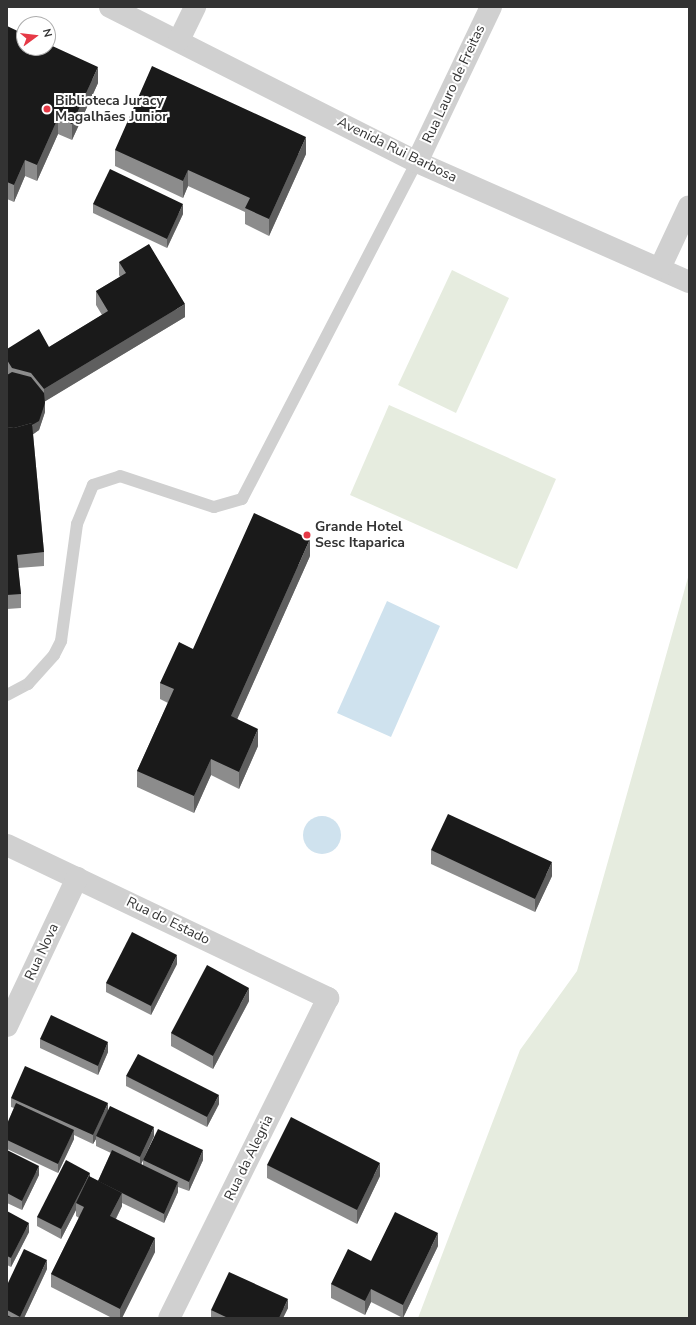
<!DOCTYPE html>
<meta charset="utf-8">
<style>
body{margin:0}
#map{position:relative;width:696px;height:1325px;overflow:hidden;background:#fff;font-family:"Nunito Sans",sans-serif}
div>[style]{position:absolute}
.green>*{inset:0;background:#e6ecdf}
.water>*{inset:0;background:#cfe2ee}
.round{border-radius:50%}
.service>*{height:12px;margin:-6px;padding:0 6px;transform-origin:6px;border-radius:6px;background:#d0d0d0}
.minor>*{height:22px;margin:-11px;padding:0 11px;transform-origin:11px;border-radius:11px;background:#d0d0d0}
.wall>*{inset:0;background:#8c8c8c}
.shaded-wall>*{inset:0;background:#5f5f5f}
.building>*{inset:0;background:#1a1a1a}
.dots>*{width:11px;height:11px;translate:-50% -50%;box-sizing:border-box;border:2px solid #fff;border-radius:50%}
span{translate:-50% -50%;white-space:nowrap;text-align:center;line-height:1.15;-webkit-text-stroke:4px #fff;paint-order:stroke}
.street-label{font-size:14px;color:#333}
.poi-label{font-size:14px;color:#333;font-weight:700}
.left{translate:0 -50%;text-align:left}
.frame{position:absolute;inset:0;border:8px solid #333;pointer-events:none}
.north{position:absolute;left:16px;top:16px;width:40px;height:40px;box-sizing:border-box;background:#fff;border:1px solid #adadad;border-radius:50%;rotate:75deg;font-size:11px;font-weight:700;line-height:16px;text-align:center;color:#333}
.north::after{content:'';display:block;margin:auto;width:14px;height:18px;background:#e63946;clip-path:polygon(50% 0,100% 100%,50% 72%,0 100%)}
</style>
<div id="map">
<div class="green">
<i style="clip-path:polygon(452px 270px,509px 298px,456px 413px,398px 385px)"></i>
<i style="clip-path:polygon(389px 405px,556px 479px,517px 569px,350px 495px)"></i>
<i style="clip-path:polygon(689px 574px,689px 1318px,418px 1318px,520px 1050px,577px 971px)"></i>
</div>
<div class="water">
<i style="clip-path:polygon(387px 601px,440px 626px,391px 737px,337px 713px)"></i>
<i class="round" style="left:303px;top:816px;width:38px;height:38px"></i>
</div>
<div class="service">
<i style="left:7px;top:695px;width:24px;rotate:-28deg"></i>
<i style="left:28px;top:684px;width:39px;rotate:-48deg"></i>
<i style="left:54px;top:655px;width:16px;rotate:-63deg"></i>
<i style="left:61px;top:641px;width:118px;rotate:-82.2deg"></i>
<i style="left:77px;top:524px;width:42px;rotate:-67.7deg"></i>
<i style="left:93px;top:485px;width:28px;rotate:-18deg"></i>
<i style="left:120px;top:476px;width:99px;rotate:18.3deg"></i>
<i style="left:214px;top:507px;width:29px;rotate:-16deg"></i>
<i style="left:242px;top:499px;width:380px;rotate:-62.6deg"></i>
</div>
<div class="minor">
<i style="left:110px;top:7px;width:344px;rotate:26.8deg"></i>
<i style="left:417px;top:162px;width:297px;rotate:23.8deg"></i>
<i style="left:179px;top:40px;width:37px;rotate:-64deg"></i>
<i style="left:417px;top:162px;width:172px;rotate:-64.5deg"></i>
<i style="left:660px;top:268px;width:68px;rotate:-64.9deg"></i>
<i style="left:7px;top:845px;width:356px;rotate:25.5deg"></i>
<i style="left:328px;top:998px;width:357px;rotate:116.4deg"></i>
<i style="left:7px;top:1026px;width:164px;rotate:-64.7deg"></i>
</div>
<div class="wall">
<i style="clip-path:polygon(7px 26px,98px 83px,72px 140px,58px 134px,37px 181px,25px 176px,14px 202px,7px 199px)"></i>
<i style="clip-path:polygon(115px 150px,306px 154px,269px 236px,245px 224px,245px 212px,188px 186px,183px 198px,115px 166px)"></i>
<i style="clip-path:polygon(93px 204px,183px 214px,167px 248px,93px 213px)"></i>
<i style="clip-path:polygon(119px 262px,185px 317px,45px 401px,45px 412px,39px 430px,33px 434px,44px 552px,44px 566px,18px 568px,21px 594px,21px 608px,7px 609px,7px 375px,8px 375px,7px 373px,7px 349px,49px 347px,102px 315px,96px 305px,96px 291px,120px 277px,119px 275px)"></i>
<i style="clip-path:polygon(310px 556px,237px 719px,258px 746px,239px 789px,211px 775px,194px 813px,137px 787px,137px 771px,168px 703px,160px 699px,160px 683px,193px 649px)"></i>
<i style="clip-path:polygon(431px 850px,552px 876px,535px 912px,431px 864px)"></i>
<i style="clip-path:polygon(177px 964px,151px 1015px,106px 992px,106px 983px)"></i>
<i style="clip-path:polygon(249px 1001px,213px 1069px,171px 1046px,171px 1033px)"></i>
<i style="clip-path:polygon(40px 1039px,108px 1052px,98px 1075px,40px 1048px)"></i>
<i style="clip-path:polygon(126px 1076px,219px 1104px,207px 1127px,126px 1086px)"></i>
<i style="clip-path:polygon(11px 1098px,108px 1111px,154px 1136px,141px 1164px,143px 1165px,143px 1160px,203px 1160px,189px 1191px,178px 1187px,178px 1192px,164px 1223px,122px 1203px,122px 1206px,116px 1219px,155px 1252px,122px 1318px,112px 1318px,51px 1287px,51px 1274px,79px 1218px,76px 1216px,76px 1210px,61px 1239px,37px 1226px,37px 1217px,90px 1177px,98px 1181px,111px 1153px,96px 1146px,96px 1139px,93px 1144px,74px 1135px,74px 1139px,58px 1173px,7px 1149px,7px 1124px,14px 1108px,11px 1107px)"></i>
<i style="clip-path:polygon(7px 1150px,39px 1175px,22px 1210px,7px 1203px)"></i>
<i style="clip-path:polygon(267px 1165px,380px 1176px,357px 1224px,267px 1178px)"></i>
<i style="clip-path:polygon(7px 1211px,29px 1232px,11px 1267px,7px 1265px)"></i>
<i style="clip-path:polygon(438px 1246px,403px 1318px,371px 1302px,365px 1315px,331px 1298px,331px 1284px,371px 1261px)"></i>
<i style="clip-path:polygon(47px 1269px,24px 1318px,7px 1318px,7px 1285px)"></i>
<i style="clip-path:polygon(288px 1308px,283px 1318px,211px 1318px,211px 1310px)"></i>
</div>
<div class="shaded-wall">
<i style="clip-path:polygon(98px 67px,98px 83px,72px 140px,72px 124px)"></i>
<i style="clip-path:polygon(58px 118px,58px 134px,37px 181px,37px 165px)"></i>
<i style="clip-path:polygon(306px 137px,306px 154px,269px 236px,269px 219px)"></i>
<i style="clip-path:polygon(25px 160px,25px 176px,14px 202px,14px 185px)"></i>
<i style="clip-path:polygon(188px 170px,188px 186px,183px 198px,183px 181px)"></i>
<i style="clip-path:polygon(183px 204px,183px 214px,167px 248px,167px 239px)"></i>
<i style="clip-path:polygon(185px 304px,185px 317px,44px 402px,44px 389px)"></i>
<i style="clip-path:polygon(45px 403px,45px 412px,39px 430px,24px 441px)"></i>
<i style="clip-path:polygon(310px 539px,310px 556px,231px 733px,231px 716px)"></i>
<i style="clip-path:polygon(258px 729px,258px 746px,239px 789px,239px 772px)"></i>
<i style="clip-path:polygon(211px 759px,211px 775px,194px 813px,194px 796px)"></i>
<i style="clip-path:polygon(552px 862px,552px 876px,535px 912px,535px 899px)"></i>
<i style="clip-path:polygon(177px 955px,177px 964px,151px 1015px,151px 1006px)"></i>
<i style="clip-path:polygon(249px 988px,249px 1001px,213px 1069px,213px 1056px)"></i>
<i style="clip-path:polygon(108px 1042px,108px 1052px,98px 1075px,98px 1066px)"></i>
<i style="clip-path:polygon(219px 1095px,219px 1104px,207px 1127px,207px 1117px)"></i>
<i style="clip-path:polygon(108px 1103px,108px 1112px,96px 1136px,96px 1139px,93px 1144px,93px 1135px)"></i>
<i style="clip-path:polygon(154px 1127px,154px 1136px,140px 1167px,140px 1157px)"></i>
<i style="clip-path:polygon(74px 1130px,74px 1139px,58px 1173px,58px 1164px)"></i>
<i style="clip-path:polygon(203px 1150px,203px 1160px,189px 1191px,189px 1182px)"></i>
<i style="clip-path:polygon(380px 1163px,380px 1176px,357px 1224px,357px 1210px)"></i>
<i style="clip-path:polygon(39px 1166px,39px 1175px,22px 1210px,22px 1201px)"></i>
<i style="clip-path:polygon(90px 1173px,90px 1182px,76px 1203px,76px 1210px,61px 1239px,61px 1229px)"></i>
<i style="clip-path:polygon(178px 1182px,178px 1192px,164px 1223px,164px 1214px)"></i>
<i style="clip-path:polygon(122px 1193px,122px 1206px,110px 1230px,110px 1216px)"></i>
<i style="clip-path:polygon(29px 1223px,29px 1232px,11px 1267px,11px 1258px)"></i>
<i style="clip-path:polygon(438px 1233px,438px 1246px,403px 1318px,403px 1305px)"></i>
<i style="clip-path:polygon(155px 1238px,155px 1252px,122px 1318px,120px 1318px,120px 1309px)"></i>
<i style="clip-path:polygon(47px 1260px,47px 1269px,24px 1318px,20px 1318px,20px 1317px)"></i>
<i style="clip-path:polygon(371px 1289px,371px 1302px,365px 1315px,365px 1301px)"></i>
<i style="clip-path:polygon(288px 1299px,288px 1308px,283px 1318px,279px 1318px)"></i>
</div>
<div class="building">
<i style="clip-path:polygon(7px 26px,24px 34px,24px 48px,48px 48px,48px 44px,98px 67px,72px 124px,58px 118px,37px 165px,25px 160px,14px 185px,7px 182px)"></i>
<i style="clip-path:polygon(152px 66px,306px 137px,269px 219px,245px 208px,250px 198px,188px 170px,183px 181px,115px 150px)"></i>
<i style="clip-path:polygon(110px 169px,183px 204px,167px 239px,93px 204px)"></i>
<i style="clip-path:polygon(149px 244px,185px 304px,44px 389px,31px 373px,12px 368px,7px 360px,7px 349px,39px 329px,49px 347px,108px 311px,96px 291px,126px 273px,119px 262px)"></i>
<i style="clip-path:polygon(12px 372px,31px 377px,44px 393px,45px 403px,39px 421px,32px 425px,32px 423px,14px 428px,7px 427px,7px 375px)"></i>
<i style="clip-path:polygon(32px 423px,44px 552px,17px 555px,21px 594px,7px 595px,7px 427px,14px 428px)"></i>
<i style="clip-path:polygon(254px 513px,310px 539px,231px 716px,258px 729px,239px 772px,211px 759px,194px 796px,137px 771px,174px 689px,160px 683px,179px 642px,193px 649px)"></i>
<i style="clip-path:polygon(448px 814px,552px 862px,535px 899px,431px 850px)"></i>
<i style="clip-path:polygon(132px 932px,177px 955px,151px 1006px,106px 983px)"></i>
<i style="clip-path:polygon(207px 965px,249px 988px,213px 1056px,171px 1033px)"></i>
<i style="clip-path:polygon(51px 1015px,108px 1042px,98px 1066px,40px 1039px)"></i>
<i style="clip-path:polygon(138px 1054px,219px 1095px,207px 1117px,126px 1076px)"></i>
<i style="clip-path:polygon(25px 1066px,108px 1103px,93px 1135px,11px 1098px)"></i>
<i style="clip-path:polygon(16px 1103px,74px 1130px,58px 1164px,7px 1140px,7px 1124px)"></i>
<i style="clip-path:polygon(110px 1106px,154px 1127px,140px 1157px,96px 1136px)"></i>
<i style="clip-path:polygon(291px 1117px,380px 1163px,357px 1210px,267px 1165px)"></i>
<i style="clip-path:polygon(158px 1129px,203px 1150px,189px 1182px,143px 1160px)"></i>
<i style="clip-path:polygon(7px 1150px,39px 1166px,22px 1201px,7px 1193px)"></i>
<i style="clip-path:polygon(112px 1150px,178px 1182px,164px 1214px,98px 1181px)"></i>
<i style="clip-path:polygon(66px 1160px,90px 1173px,61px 1229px,37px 1217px)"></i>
<i style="clip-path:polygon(89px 1176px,122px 1193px,110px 1216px,155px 1238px,120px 1309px,51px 1274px,84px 1207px,76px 1203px)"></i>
<i style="clip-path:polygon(7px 1211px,29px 1223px,11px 1258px,7px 1256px)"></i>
<i style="clip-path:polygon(395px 1212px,438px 1233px,403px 1305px,371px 1289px,365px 1301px,331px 1284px,348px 1249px,371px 1261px)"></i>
<i style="clip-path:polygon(24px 1249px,47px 1260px,20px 1317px,7px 1310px,7px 1285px)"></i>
<i style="clip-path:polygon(229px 1272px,288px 1299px,279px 1318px,228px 1318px,211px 1310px)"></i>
<i style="clip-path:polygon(7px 1315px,13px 1318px,7px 1318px)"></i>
</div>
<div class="dots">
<i style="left:47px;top:109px;background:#e63946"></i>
<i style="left:307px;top:535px;background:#e63946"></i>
</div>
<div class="street-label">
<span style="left:454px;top:84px;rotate:-65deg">Rua Lauro de Freitas</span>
<span style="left:397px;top:150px;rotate:26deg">Avenida Rui Barbosa</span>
<span style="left:168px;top:921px;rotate:26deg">Rua do Estado</span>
<span style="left:42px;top:952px;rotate:-65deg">Rua Nova</span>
<span style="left:249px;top:1158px;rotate:-64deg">Rua da Alegria</span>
</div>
<div class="poi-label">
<span class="left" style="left:55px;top:109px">Biblioteca Juracy<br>Magalhães Junior</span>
<span class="left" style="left:315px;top:535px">Grande Hotel<br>Sesc Itaparica</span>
</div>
<div class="frame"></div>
<div class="north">N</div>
</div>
